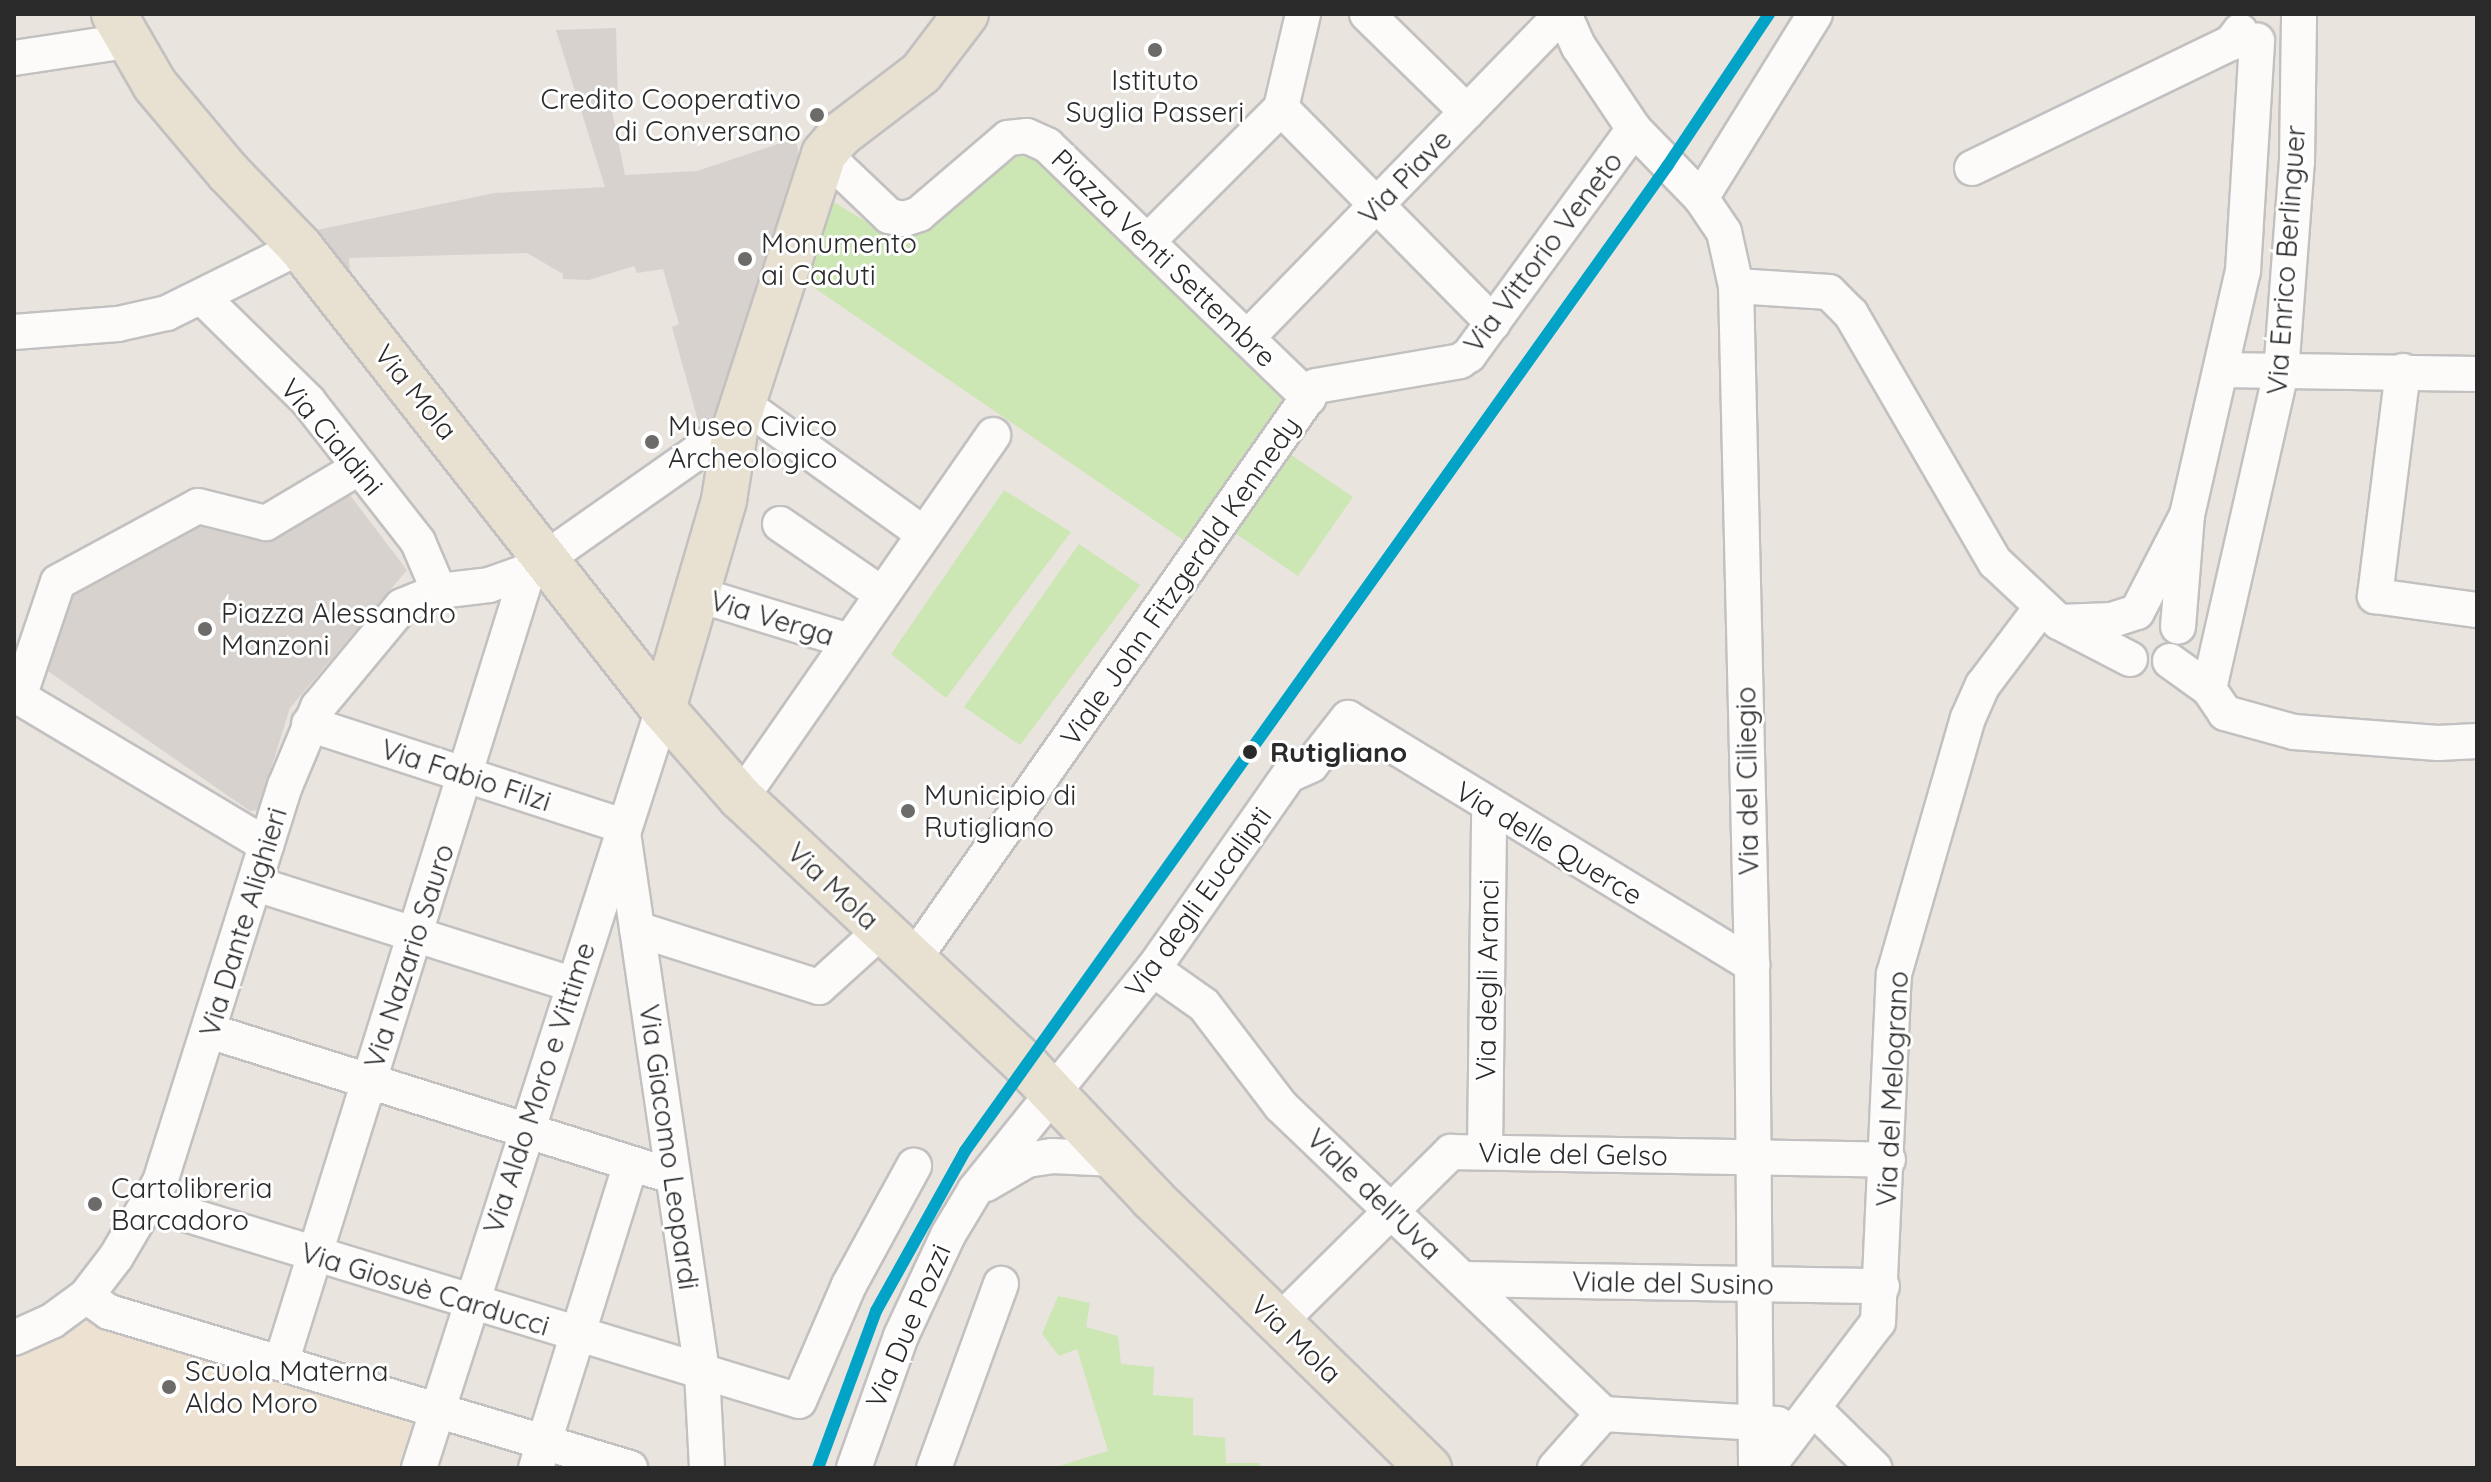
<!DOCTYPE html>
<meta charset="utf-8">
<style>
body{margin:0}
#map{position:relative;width:2491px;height:1482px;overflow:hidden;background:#e9e4de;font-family:Quicksand,sans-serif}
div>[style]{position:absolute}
.education>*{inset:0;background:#ede2d1}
.green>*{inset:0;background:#cce7b4}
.plaza>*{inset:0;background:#d7d2cd}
.roads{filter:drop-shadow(2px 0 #c2c0c0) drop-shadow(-2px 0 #c2c0c0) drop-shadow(0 2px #c2c0c0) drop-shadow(0 -2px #c2c0c0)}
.minor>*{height:34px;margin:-17px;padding:0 17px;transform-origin:17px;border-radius:17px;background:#fcfbfa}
.major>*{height:44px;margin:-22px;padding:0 22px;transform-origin:22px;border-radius:22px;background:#e8e1d1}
.rail-1>*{height:12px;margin:-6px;padding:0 6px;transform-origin:6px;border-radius:6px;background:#02a3c6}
.dots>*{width:22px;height:22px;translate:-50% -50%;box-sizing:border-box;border:4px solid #fff;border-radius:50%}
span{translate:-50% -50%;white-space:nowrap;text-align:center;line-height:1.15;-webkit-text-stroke:6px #fff;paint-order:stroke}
.poi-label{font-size:28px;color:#2a2a2a}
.right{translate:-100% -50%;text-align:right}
.left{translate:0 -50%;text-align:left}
.street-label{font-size:28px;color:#2a2a2a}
.stop-label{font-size:28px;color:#2a2a2a;font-weight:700}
.frame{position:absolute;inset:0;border:16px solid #2a2a2a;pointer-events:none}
</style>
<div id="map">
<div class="education">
<i style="clip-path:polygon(90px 1320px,422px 1415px,405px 1468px,14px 1468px,14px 1359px)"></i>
</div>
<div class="green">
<i style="clip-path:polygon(1027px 150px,1292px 403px,1192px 546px,794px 274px,822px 195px,897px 240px)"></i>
<i style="clip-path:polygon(1284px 450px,1353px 497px,1298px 576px,1229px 529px)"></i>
<i style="clip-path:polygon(1004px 490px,1071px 532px,946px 698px,891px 654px)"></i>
<i style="clip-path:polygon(1079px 544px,1140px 585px,1020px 745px,964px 707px)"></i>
<i style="clip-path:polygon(1058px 1296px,1090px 1303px,1086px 1327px,1118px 1336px,1121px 1364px,1154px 1367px,1153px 1395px,1193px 1398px,1193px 1435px,1225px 1438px,1226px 1463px,1260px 1463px,1260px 1468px,1052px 1468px,1108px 1451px,1077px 1349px,1059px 1356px,1042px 1334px)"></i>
</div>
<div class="plaza">
<i style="clip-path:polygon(616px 28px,618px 108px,612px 111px,625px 175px,697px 171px,796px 138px,801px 173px,726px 421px,702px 435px,672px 327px,679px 324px,663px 269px,637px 273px,634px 266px,589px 280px,563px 279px,563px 274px,527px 253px,349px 258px,351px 283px,312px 231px,494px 193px,605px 187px,556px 30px)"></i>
<i style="clip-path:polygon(346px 490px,407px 570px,290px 708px,258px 810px,250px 811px,42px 667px,62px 591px,204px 516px)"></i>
</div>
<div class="roads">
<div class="minor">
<i style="left:1367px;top:14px;width:140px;rotate:44.4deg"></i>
<i style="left:1564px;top:14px;width:36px;rotate:66deg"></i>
<i style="left:1579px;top:47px;width:99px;rotate:56.1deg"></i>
<i style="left:1634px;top:129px;width:96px;rotate:45.8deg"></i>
<i style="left:1701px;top:198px;width:41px;rotate:55.9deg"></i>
<i style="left:1724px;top:232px;width:55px;rotate:77.5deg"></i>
<i style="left:1736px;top:286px;width:679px;rotate:88.65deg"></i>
<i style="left:1752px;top:965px;width:503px;rotate:89.54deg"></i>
<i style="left:14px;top:58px;width:114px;rotate:-8.6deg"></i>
<i style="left:1281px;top:108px;width:302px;rotate:45.4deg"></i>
<i style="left:824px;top:154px;width:90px;rotate:43.6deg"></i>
<i style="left:889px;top:216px;width:15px;rotate:11deg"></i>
<i style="left:904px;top:219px;width:16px;rotate:-18deg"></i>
<i style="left:919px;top:214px;width:117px;rotate:-40.5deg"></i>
<i style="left:1008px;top:138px;width:19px;rotate:-6deg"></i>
<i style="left:1027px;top:136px;width:22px;rotate:24deg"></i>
<i style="left:1047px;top:145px;width:364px;rotate:44deg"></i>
<i style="left:1972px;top:168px;width:288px;rotate:-25.8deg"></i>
<i style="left:2231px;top:43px;width:15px;rotate:-53deg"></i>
<i style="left:1701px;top:198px;width:216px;rotate:-58.2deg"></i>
<i style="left:1147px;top:242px;width:190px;rotate:-45deg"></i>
<i style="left:1281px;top:108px;width:97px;rotate:-76.8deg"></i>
<i style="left:1736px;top:286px;width:93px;rotate:3.7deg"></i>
<i style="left:1829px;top:292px;width:31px;rotate:45deg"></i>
<i style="left:1851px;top:314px;width:287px;rotate:59.9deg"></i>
<i style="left:1995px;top:562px;width:88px;rotate:43.2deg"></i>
<i style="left:203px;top:298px;width:147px;rotate:44.4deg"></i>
<i style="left:308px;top:401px;width:179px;rotate:52deg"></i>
<i style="left:418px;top:542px;width:53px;rotate:66.8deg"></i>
<i style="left:14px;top:332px;width:104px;rotate:-4.4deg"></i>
<i style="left:118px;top:324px;width:50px;rotate:-12.7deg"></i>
<i style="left:167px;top:313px;width:148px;rotate:-26.4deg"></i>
<i style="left:1247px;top:338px;width:452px;rotate:-45.8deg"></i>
<i style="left:2224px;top:370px;width:253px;rotate:0.9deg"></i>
<i style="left:2403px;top:371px;width:227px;rotate:97.1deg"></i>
<i style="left:2375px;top:596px;width:103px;rotate:7.8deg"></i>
<i style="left:743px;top:404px;width:223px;rotate:35.7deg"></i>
<i style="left:2187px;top:515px;width:250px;rotate:-77.1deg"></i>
<i style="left:2243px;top:271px;width:231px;rotate:-86.5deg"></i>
<i style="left:780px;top:524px;width:124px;rotate:34.5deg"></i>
<i style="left:696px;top:594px;width:160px;rotate:17.1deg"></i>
<i style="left:2130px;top:659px;width:80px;rotate:-152.5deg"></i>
<i style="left:2059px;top:622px;width:53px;rotate:-2.2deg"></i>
<i style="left:2112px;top:620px;width:26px;rotate:-18deg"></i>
<i style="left:2137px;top:612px;width:109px;rotate:-62.7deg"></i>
<i style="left:2187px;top:515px;width:112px;rotate:94.6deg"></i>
<i style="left:2170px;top:661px;width:48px;rotate:35.7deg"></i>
<i style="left:2209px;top:689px;width:29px;rotate:56deg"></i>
<i style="left:2225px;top:713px;width:72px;rotate:15.4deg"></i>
<i style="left:2294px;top:732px;width:144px;rotate:4.4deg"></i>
<i style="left:2438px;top:743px;width:39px;rotate:-3deg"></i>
<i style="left:2209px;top:689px;width:324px;rotate:-77.2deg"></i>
<i style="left:2281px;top:373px;width:212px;rotate:-85.7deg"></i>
<i style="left:2297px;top:162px;width:148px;rotate:-89.2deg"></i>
<i style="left:14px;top:694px;width:294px;rotate:30.9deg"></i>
<i style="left:19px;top:697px;width:121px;rotate:-71.3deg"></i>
<i style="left:58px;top:582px;width:159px;rotate:-28.5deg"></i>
<i style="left:198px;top:506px;width:70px;rotate:14deg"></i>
<i style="left:266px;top:523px;width:109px;rotate:-30.8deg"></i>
<i style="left:309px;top:724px;width:329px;rotate:18deg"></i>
<i style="left:622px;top:826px;width:552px;rotate:81.66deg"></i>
<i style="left:702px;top:1372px;width:96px;rotate:87deg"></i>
<i style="left:741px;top:798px;width:442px;rotate:-55.2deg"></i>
<i style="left:256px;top:884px;width:331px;rotate:17.6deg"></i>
<i style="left:637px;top:929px;width:191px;rotate:17.7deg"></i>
<i style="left:819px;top:987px;width:84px;rotate:-42.1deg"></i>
<i style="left:913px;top:960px;width:701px;rotate:-54.93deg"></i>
<i style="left:1316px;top:386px;width:146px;rotate:-9.8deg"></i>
<i style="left:1460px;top:361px;width:11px;rotate:-34deg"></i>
<i style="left:1469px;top:355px;width:280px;rotate:-53.9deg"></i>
<i style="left:1153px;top:969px;width:62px;rotate:35.2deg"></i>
<i style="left:1204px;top:1005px;width:127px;rotate:52.7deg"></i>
<i style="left:1281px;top:1106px;width:446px;rotate:43.7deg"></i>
<i style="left:209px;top:1031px;width:486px;rotate:17.4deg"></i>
<i style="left:1485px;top:1152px;width:345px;rotate:-89.3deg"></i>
<i style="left:986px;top:1184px;width:48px;rotate:-30.3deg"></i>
<i style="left:1027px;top:1160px;width:25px;rotate:-9deg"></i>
<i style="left:1052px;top:1156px;width:64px;rotate:2.7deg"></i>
<i style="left:149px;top:1203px;width:679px;rotate:16.94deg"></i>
<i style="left:799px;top:1401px;width:126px;rotate:-66.7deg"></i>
<i style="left:849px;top:1285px;width:136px;rotate:-61.4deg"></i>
<i style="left:1464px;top:1279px;width:418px;rotate:1deg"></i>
<i style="left:86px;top:1296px;width:28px;rotate:35deg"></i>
<i style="left:109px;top:1312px;width:544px;rotate:16.67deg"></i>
<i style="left:1279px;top:1322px;width:242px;rotate:-44.7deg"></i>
<i style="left:1451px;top:1152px;width:437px;rotate:1deg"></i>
<i style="left:14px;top:1338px;width:42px;rotate:-24.1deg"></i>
<i style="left:52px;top:1321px;width:42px;rotate:-36.3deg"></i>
<i style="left:86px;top:1296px;width:49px;rotate:-52.4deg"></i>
<i style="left:116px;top:1257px;width:87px;rotate:-59.6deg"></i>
<i style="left:160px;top:1182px;width:415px;rotate:-72.5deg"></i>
<i style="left:285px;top:786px;width:86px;rotate:-67.3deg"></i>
<i style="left:318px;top:707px;width:131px;rotate:-50.3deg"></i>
<i style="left:402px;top:606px;width:40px;rotate:-22deg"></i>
<i style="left:439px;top:591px;width:50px;rotate:-6.8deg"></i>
<i style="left:489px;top:585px;width:41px;rotate:-19.7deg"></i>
<i style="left:281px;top:1363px;width:830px;rotate:-72.68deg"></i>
<i style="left:528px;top:571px;width:254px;rotate:-35.1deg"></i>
<i style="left:1813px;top:1408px;width:86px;rotate:44.5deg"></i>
<i style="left:419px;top:1468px;width:797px;rotate:-72.18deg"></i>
<i style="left:536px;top:1468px;width:319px;rotate:-72.7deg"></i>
<i style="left:854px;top:1468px;width:140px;rotate:-70.4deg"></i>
<i style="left:901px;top:1336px;width:111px;rotate:-65deg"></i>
<i style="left:948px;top:1235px;width:52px;rotate:-59deg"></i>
<i style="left:975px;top:1190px;width:284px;rotate:-51.2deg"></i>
<i style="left:1153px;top:969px;width:237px;rotate:-55deg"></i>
<i style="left:1289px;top:775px;width:24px;rotate:-24deg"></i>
<i style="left:1311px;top:765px;width:60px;rotate:-51.8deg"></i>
<i style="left:1348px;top:718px;width:474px;rotate:31.4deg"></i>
<i style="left:934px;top:1468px;width:196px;rotate:-70deg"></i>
<i style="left:1555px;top:1468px;width:72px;rotate:-48.4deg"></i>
<i style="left:1603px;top:1414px;width:175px;rotate:3.3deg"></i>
<i style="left:1767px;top:1468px;width:183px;rotate:-52.8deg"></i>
<i style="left:1878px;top:1322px;width:348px;rotate:-87.4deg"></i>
<i style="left:1894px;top:974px;width:266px;rotate:-73.9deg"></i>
<i style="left:1968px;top:718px;width:36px;rotate:-66deg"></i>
<i style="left:1983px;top:685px;width:96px;rotate:-53deg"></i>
</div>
<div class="major">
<i style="left:114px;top:14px;width:82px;rotate:60deg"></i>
<i style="left:155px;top:85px;width:114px;rotate:50deg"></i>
<i style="left:228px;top:172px;width:104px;rotate:46.2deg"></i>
<i style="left:300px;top:247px;width:588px;rotate:51.84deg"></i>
<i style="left:663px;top:709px;width:118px;rotate:48.8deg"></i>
<i style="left:741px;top:798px;width:391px;rotate:43.1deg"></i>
<i style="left:1026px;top:1065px;width:183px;rotate:46.5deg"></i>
<i style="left:1152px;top:1198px;width:387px;rotate:44.3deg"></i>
<i style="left:663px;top:709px;width:218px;rotate:-73.7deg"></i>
<i style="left:724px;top:500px;width:76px;rotate:-80.9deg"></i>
<i style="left:736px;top:425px;width:285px;rotate:-72deg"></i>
<i style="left:824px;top:154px;width:26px;rotate:-50deg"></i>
<i style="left:841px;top:134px;width:101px;rotate:-37.3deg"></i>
<i style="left:921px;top:73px;width:74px;rotate:-52.7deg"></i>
</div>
</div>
<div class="rail-1">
<i style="left:818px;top:1468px;width:167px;rotate:-69.7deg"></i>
<i style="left:876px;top:1311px;width:183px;rotate:-60.9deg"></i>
<i style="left:965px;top:1151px;width:1211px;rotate:-54.51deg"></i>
<i style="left:1668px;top:165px;width:182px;rotate:-56.2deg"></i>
</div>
<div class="dots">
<i style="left:1155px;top:50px;background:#6d6b69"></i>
<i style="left:817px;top:115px;background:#6d6b69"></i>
<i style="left:745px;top:259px;background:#6d6b69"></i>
<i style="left:652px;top:442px;background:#6d6b69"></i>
<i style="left:205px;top:629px;background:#6d6b69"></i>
<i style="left:1250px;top:752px;background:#2a2a2a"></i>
<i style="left:908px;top:811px;background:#6d6b69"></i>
<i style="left:95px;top:1204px;background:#6d6b69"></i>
<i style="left:169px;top:1387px;background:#6d6b69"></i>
</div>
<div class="poi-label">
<span style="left:1155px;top:96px">Istituto<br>Suglia Passeri</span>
<span class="right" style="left:801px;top:115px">Credito Cooperativo<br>di Conversano</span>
<span class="left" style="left:761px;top:259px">Monumento<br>ai Caduti</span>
<span class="left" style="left:668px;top:442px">Museo Civico<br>Archeologico</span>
<span class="left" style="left:221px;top:629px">Piazza Alessandro<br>Manzoni</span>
<span class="left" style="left:924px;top:811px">Municipio di<br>Rutigliano</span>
<span class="left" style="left:111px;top:1204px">Cartolibreria<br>Barcadoro</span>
<span class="left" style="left:185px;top:1387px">Scuola Materna<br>Aldo Moro</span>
</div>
<div class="street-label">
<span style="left:1405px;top:177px;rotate:-46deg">Via Piave</span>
<span style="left:1543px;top:252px;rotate:-53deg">Via Vittorio Veneto</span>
<span style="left:1164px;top:258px;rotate:44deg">Piazza Venti Settembre</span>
<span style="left:2286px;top:260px;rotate:-86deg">Via Enrico Berlinguer</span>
<span style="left:416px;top:392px;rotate:51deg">Via Mola</span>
<span style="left:332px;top:437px;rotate:50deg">Via Cialdini</span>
<span style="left:1180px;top:581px;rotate:-55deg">Viale John Fitzgerald Kennedy</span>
<span style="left:772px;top:618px;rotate:17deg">Via Verga</span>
<span style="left:466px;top:775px;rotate:18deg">Via Fabio Filzi</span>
<span style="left:1747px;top:781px;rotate:-91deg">Via del Ciliegio</span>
<span style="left:1549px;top:843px;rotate:31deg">Via delle Querce</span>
<span style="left:833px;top:886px;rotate:43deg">Via Mola</span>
<span style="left:1198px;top:902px;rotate:-54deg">Via degli Eucalipti</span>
<span style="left:243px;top:922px;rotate:-73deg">Via Dante Alighieri</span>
<span style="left:409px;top:956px;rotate:-72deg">Via Nazario Sauro</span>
<span style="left:1487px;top:980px;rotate:-89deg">Via degli Aranci</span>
<span style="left:539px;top:1088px;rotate:-72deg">Via Aldo Moro e Vittime</span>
<span style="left:1892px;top:1089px;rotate:-87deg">Via del Melograno</span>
<span style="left:669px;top:1147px;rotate:82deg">Via Giacomo Leopardi</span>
<span style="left:1573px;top:1154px;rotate:1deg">Viale del Gelso</span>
<span style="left:1374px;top:1194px;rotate:44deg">Viale dell'Uva</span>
<span style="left:1673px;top:1283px;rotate:1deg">Viale del Susino</span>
<span style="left:425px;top:1289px;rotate:17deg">Via Giosuè Carducci</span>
<span style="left:908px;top:1326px;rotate:-67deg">Via Due Pozzi</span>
<span style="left:1296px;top:1339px;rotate:44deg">Via Mola</span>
</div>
<div class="stop-label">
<span class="left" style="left:1270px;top:752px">Rutigliano</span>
</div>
<div class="frame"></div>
</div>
